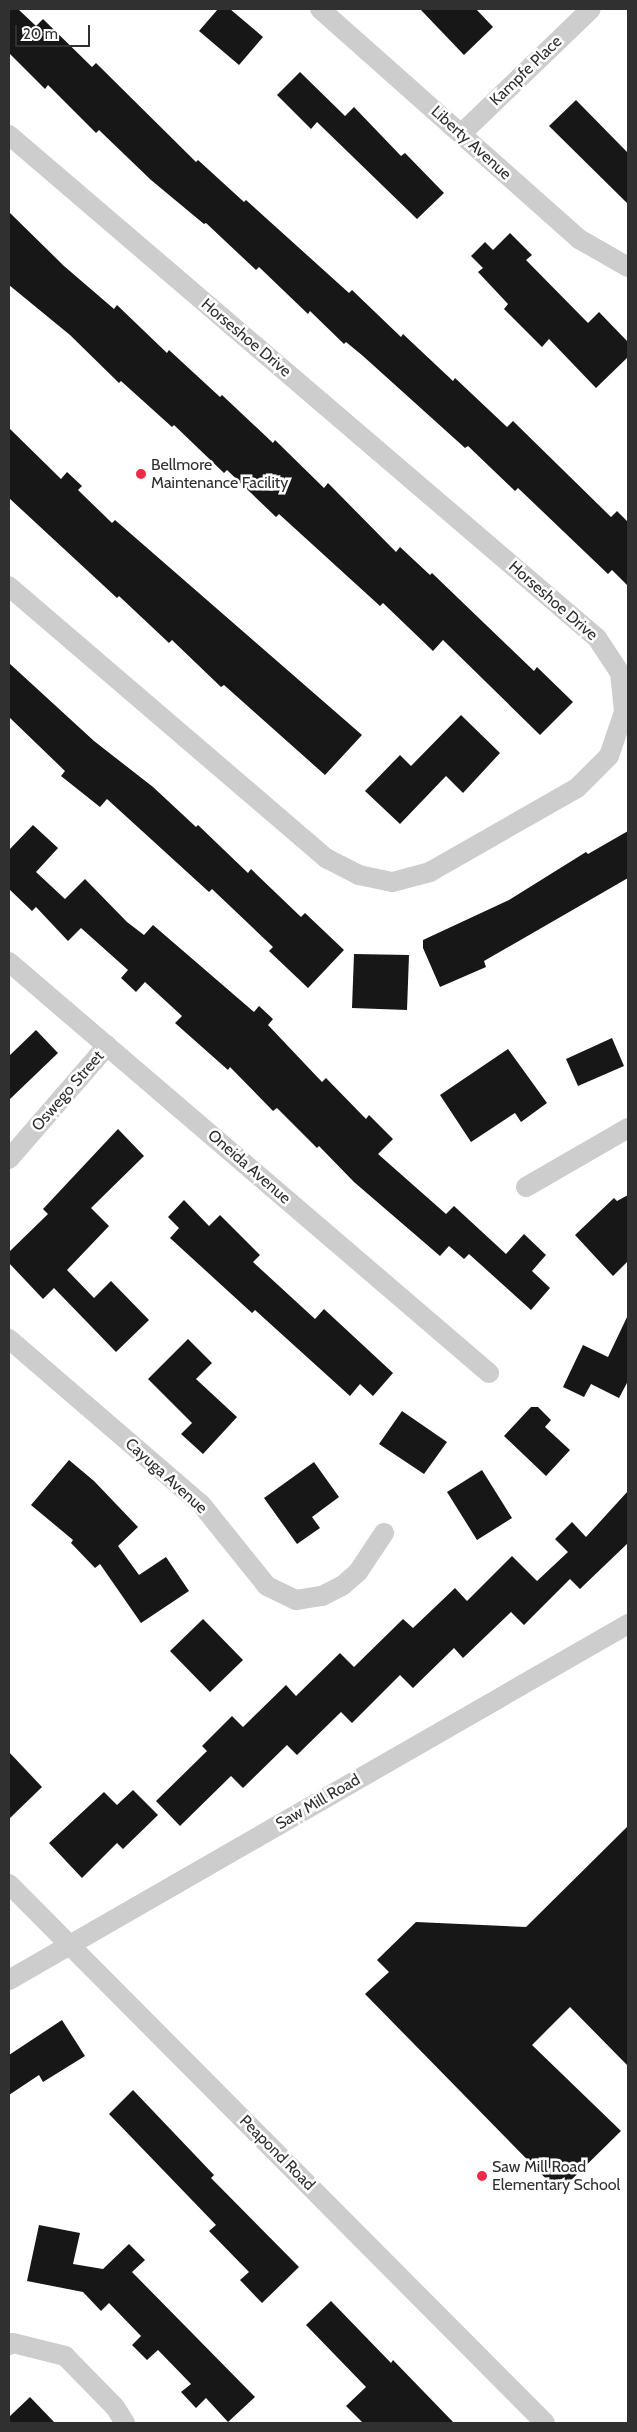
<!DOCTYPE html>
<style>
body{margin:0}
#map{position:relative;width:637px;height:2432px;overflow:hidden;background:#fff;font-family:Cabin,sans-serif}
div>[style]{position:absolute}
.building>*{inset:0;background:#171717}
.street>*{height:20px;margin:-10px;padding:0 10px;transform-origin:10px;border-radius:10px;background:#cdcdcd}
.dots>*{width:14px;height:14px;translate:-50% -50%;box-sizing:border-box;border:2px solid #fff;border-radius:50%}
span{translate:-50% -50%;white-space:nowrap;text-align:center;line-height:1.15;-webkit-text-stroke:5px #fff;paint-order:stroke}
.street-label{font-size:16px;color:#303030}
.poi-label{font-size:16px;color:#303030}
.left{translate:0 -50%;text-align:left}
.frame{position:absolute;inset:0;border:10px solid #303030;pointer-events:none}
.scale{position:absolute;left:15px;top:25px;width:75px;height:22px;box-sizing:border-box;border:2px solid #303030;border-top:0;padding-left:6px;font-size:15px;line-height:18px;white-space:nowrap;color:#303030;-webkit-text-stroke:4px #fff;paint-order:stroke}
</style>
<div id="map">
<div class="building">
<i style="clip-path:polygon(9px 9px,18px 9px,36px 26px,43px 19px,92px 67px,96px 63px,196px 162px,198px 160px,244px 202px,246px 200px,349px 293px,352px 290px,401px 337px,403px 334px,453px 381px,455px 378px,507px 427px,513px 421px,611px 517px,617px 511px,628px 522px,628px 586px,612px 570px,608px 574px,518px 488px,515px 491px,468px 446px,465px 448px,363px 356px,346px 342px,344px 344px,310px 311px,308px 314px,259px 267px,256px 270px,206px 223px,204px 224px,151px 180px,99px 130px,96px 133px,48px 85px,45px 89px,9px 53px)"></i>
<i style="clip-path:polygon(218px 9px,230px 9px,263px 37px,239px 65px,199px 31px)"></i>
<i style="clip-path:polygon(420px 9px,476px 9px,493px 27px,464px 55px)"></i>
<i style="clip-path:polygon(300px 72px,345px 116px,354px 107px,401px 156px,405px 153px,444px 193px,417px 219px,317px 122px,311px 129px,277px 95px)"></i>
<i style="clip-path:polygon(576px 100px,628px 153px,628px 204px,549px 126px)"></i>
<i style="clip-path:polygon(9px 212px,64px 266px,114px 309px,117px 305px,167px 353px,169px 350px,220px 397px,222px 395px,273px 443px,275px 440px,324px 488px,328px 483px,396px 552px,400px 547px,430px 575px,432px 573px,534px 671px,537px 667px,573px 702px,540px 735px,443px 640px,433px 651px,383px 603px,380px 606px,279px 514px,276px 517px,227px 470px,224px 473px,174px 425px,172px 427px,121px 381px,119px 383px,70px 335px,9px 285px)"></i>
<i style="clip-path:polygon(510px 233px,532px 255px,526px 260px,588px 323px,599px 312px,628px 342px,628px 357px,596px 388px,549px 339px,542px 347px,504px 309px,508px 304px,478px 272px,483px 268px,471px 256px,485px 242px,493px 250px)"></i>
<i style="clip-path:polygon(9px 428px,61px 479px,67px 472px,82px 486px,78px 490px,112px 523px,115px 520px,362px 735px,325px 775px,224px 685px,221px 687px,172px 640px,169px 643px,119px 596px,117px 598px,9px 498px)"></i>
<i style="clip-path:polygon(9px 663px,94px 741px,153px 787px,196px 827px,198px 825px,248px 873px,251px 869px,301px 917px,305px 913px,344px 950px,308px 988px,269px 951px,273px 947px,212px 889px,209px 892px,107px 799px,100px 807px,61px 776px,65px 771px,9px 717px)"></i>
<i style="clip-path:polygon(461px 715px,500px 753px,463px 793px,446px 776px,400px 824px,365px 791px,400px 755px,411px 766px)"></i>
<i style="clip-path:polygon(33px 825px,58px 848px,36px 872px,65px 899px,85px 879px,127px 922px,144px 935px,153px 925px,254px 1012px,259px 1006px,273px 1019px,268px 1025px,322px 1082px,326px 1078px,366px 1119px,369px 1115px,393px 1139px,378px 1154px,446px 1214px,454px 1206px,506px 1254px,524px 1234px,546px 1255px,532px 1271px,550px 1288px,531px 1310px,469px 1254px,464px 1259px,449px 1246px,440px 1256px,354px 1182px,319px 1146px,317px 1148px,277px 1108px,273px 1111px,230px 1067px,228px 1070px,175px 1023px,182px 1016px,145px 982px,136px 992px,121px 978px,128px 970px,81px 928px,68px 941px,36px 907px,32px 911px,9px 889px,9px 850px)"></i>
<i style="clip-path:polygon(628px 831px,628px 878px,484px 961px,486px 967px,440px 987px,423px 948px,423px 940px,509px 900px,586px 852px,588px 854px)"></i>
<i style="clip-path:polygon(354px 954px,409px 955px,407px 1010px,352px 1008px)"></i>
<i style="clip-path:polygon(36px 1030px,58px 1053px,9px 1100px,9px 1056px)"></i>
<i style="clip-path:polygon(612px 1038px,624px 1066px,578px 1086px,566px 1059px)"></i>
<i style="clip-path:polygon(508px 1049px,547px 1103px,521px 1122px,515px 1113px,471px 1142px,440px 1095px)"></i>
<i style="clip-path:polygon(118px 1129px,144px 1156px,91px 1208px,109px 1226px,67px 1270px,94px 1298px,111px 1281px,149px 1320px,116px 1352px,54px 1288px,43px 1299px,9px 1263px,9px 1252px,48px 1214px,43px 1209px)"></i>
<i style="clip-path:polygon(628px 1195px,628px 1261px,613px 1276px,575px 1235px,614px 1198px,617px 1201px)"></i>
<i style="clip-path:polygon(184px 1200px,209px 1226px,220px 1215px,260px 1255px,253px 1262px,315px 1319px,324px 1309px,393px 1373px,373px 1396px,360px 1384px,350px 1396px,255px 1310px,252px 1313px,170px 1238px,179px 1228px,168px 1217px)"></i>
<i style="clip-path:polygon(628px 1315px,628px 1381px,619px 1398px,591px 1384px,584px 1397px,563px 1387px,583px 1345px,608px 1357px)"></i>
<i style="clip-path:polygon(188px 1339px,212px 1363px,196px 1379px,237px 1417px,203px 1454px,181px 1434px,192px 1423px,148px 1379px)"></i>
<i style="clip-path:polygon(531px 1407px,538px 1407px,551px 1420px,545px 1427px,570px 1450px,546px 1476px,504px 1436px)"></i>
<i style="clip-path:polygon(402px 1411px,447px 1442px,424px 1474px,379px 1444px)"></i>
<i style="clip-path:polygon(69px 1460px,94px 1481px,138px 1527px,118px 1546px,139px 1575px,166px 1557px,189px 1591px,141px 1623px,100px 1564px,95px 1568px,71px 1543px,73px 1540px,31px 1505px)"></i>
<i style="clip-path:polygon(314px 1462px,339px 1497px,312px 1517px,320px 1528px,297px 1544px,264px 1498px)"></i>
<i style="clip-path:polygon(482px 1470px,512px 1518px,477px 1540px,447px 1492px)"></i>
<i style="clip-path:polygon(628px 1491px,628px 1543px,580px 1589px,570px 1579px,524px 1625px,511px 1612px,463px 1658px,454px 1648px,413px 1688px,400px 1675px,352px 1723px,341px 1712px,297px 1755px,287px 1745px,243px 1788px,231px 1776px,180px 1826px,156px 1801px,207px 1751px,202px 1746px,232px 1716px,243px 1727px,286px 1685px,296px 1696px,340px 1653px,354px 1667px,403px 1619px,413px 1628px,455px 1588px,467px 1601px,512px 1556px,537px 1581px,568px 1552px,555px 1539px,572px 1522px,586px 1537px)"></i>
<i style="clip-path:polygon(203px 1619px,243px 1660px,210px 1692px,170px 1651px)"></i>
<i style="clip-path:polygon(9px 1752px,42px 1787px,9px 1819px)"></i>
<i style="clip-path:polygon(133px 1790px,158px 1815px,123px 1849px,117px 1843px,82px 1878px,49px 1843px,104px 1792px,117px 1805px)"></i>
<i style="clip-path:polygon(628px 1826px,628px 2066px,570px 2007px,532px 2045px,621px 2131px,559px 2192px,365px 1994px,389px 1972px,377px 1960px,416px 1922px,526px 1927px)"></i>
<i style="clip-path:polygon(62px 2020px,85px 2056px,43px 2082px,39px 2075px,9px 2095px,9px 2055px)"></i>
<i style="clip-path:polygon(133px 2090px,214px 2175px,211px 2178px,299px 2267px,262px 2303px,240px 2280px,249px 2272px,209px 2231px,216px 2225px,109px 2114px)"></i>
<i style="clip-path:polygon(39px 2225px,80px 2233px,73px 2264px,103px 2269px,129px 2244px,145px 2260px,132px 2272px,255px 2397px,228px 2422px,206px 2398px,196px 2408px,181px 2392px,191px 2384px,158px 2350px,147px 2360px,132px 2345px,141px 2336px,109px 2303px,101px 2311px,83px 2292px,27px 2281px)"></i>
<i style="clip-path:polygon(331px 2301px,391px 2363px,393px 2360px,454px 2423px,363px 2423px,346px 2406px,366px 2387px,306px 2325px)"></i>
<i style="clip-path:polygon(30px 2397px,55px 2423px,9px 2423px,9px 2417px)"></i>
</div>
<div class="street">
<i style="left:320px;top:9px;width:346px;rotate:41.6deg"></i>
<i style="left:579px;top:239px;width:56px;rotate:29.7deg"></i>
<i style="left:461px;top:134px;width:180px;rotate:-43.9deg"></i>
<i style="left:9px;top:135px;width:774px;rotate:40.55deg"></i>
<i style="left:597px;top:638px;width:42px;rotate:56.7deg"></i>
<i style="left:620px;top:673px;width:39px;rotate:84deg"></i>
<i style="left:624px;top:712px;width:46px;rotate:108.8deg"></i>
<i style="left:609px;top:756px;width:45px;rotate:135deg"></i>
<i style="left:577px;top:788px;width:169px;rotate:150.3deg"></i>
<i style="left:430px;top:872px;width:39px;rotate:165deg"></i>
<i style="left:392px;top:882px;width:34px;rotate:-168deg"></i>
<i style="left:359px;top:875px;width:36px;rotate:-153deg"></i>
<i style="left:327px;top:859px;width:419px;rotate:-139.4deg"></i>
<i style="left:9px;top:962px;width:632px;rotate:40.57deg"></i>
<i style="left:9px;top:1159px;width:150px;rotate:-49.1deg"></i>
<i style="left:526px;top:1187px;width:118px;rotate:-30deg"></i>
<i style="left:9px;top:1339px;width:253px;rotate:40.7deg"></i>
<i style="left:201px;top:1504px;width:105px;rotate:51.2deg"></i>
<i style="left:267px;top:1586px;width:32px;rotate:26deg"></i>
<i style="left:296px;top:1600px;width:26px;rotate:-9deg"></i>
<i style="left:322px;top:1596px;width:22px;rotate:-27deg"></i>
<i style="left:342px;top:1586px;width:21px;rotate:-41deg"></i>
<i style="left:358px;top:1572px;width:47px;rotate:-56.3deg"></i>
<i style="left:9px;top:1884px;width:760px;rotate:45.16deg"></i>
<i style="left:9px;top:1980px;width:714px;rotate:-29.9deg"></i>
<i style="left:9px;top:2345px;width:4px;rotate:-27deg"></i>
<i style="left:13px;top:2343px;width:54px;rotate:14deg"></i>
<i style="left:65px;top:2356px;width:71px;rotate:45.6deg"></i>
<i style="left:115px;top:2407px;width:19px;rotate:58deg"></i>
</div>
<div class="dots">
<i style="left:141px;top:474px;background:#ef2a48"></i>
<i style="left:482px;top:2176px;background:#ef2a48"></i>
</div>
<div class="street-label">
<span style="left:526px;top:71px;rotate:-44deg">Kampfe Place</span>
<span style="left:471px;top:143px;rotate:42deg">Liberty Avenue</span>
<span style="left:246px;top:338px;rotate:40deg">Horseshoe Drive</span>
<span style="left:553px;top:601px;rotate:41deg">Horseshoe Drive</span>
<span style="left:68px;top:1091px;rotate:-49deg">Oswego Street</span>
<span style="left:249px;top:1167px;rotate:41deg">Oneida Avenue</span>
<span style="left:166px;top:1476px;rotate:42deg">Cayuga Avenue</span>
<span style="left:318px;top:1802px;rotate:-30deg">Saw Mill Road</span>
<span style="left:277px;top:2153px;rotate:45deg">Peapond Road</span>
</div>
<div class="poi-label">
<span class="left" style="left:151px;top:474px">Bellmore<br>Maintenance Facility</span>
<span class="left" style="left:492px;top:2176px">Saw Mill Road<br>Elementary School</span>
</div>
<div class="frame"></div>
<div class="scale">20 m</div>
</div>
